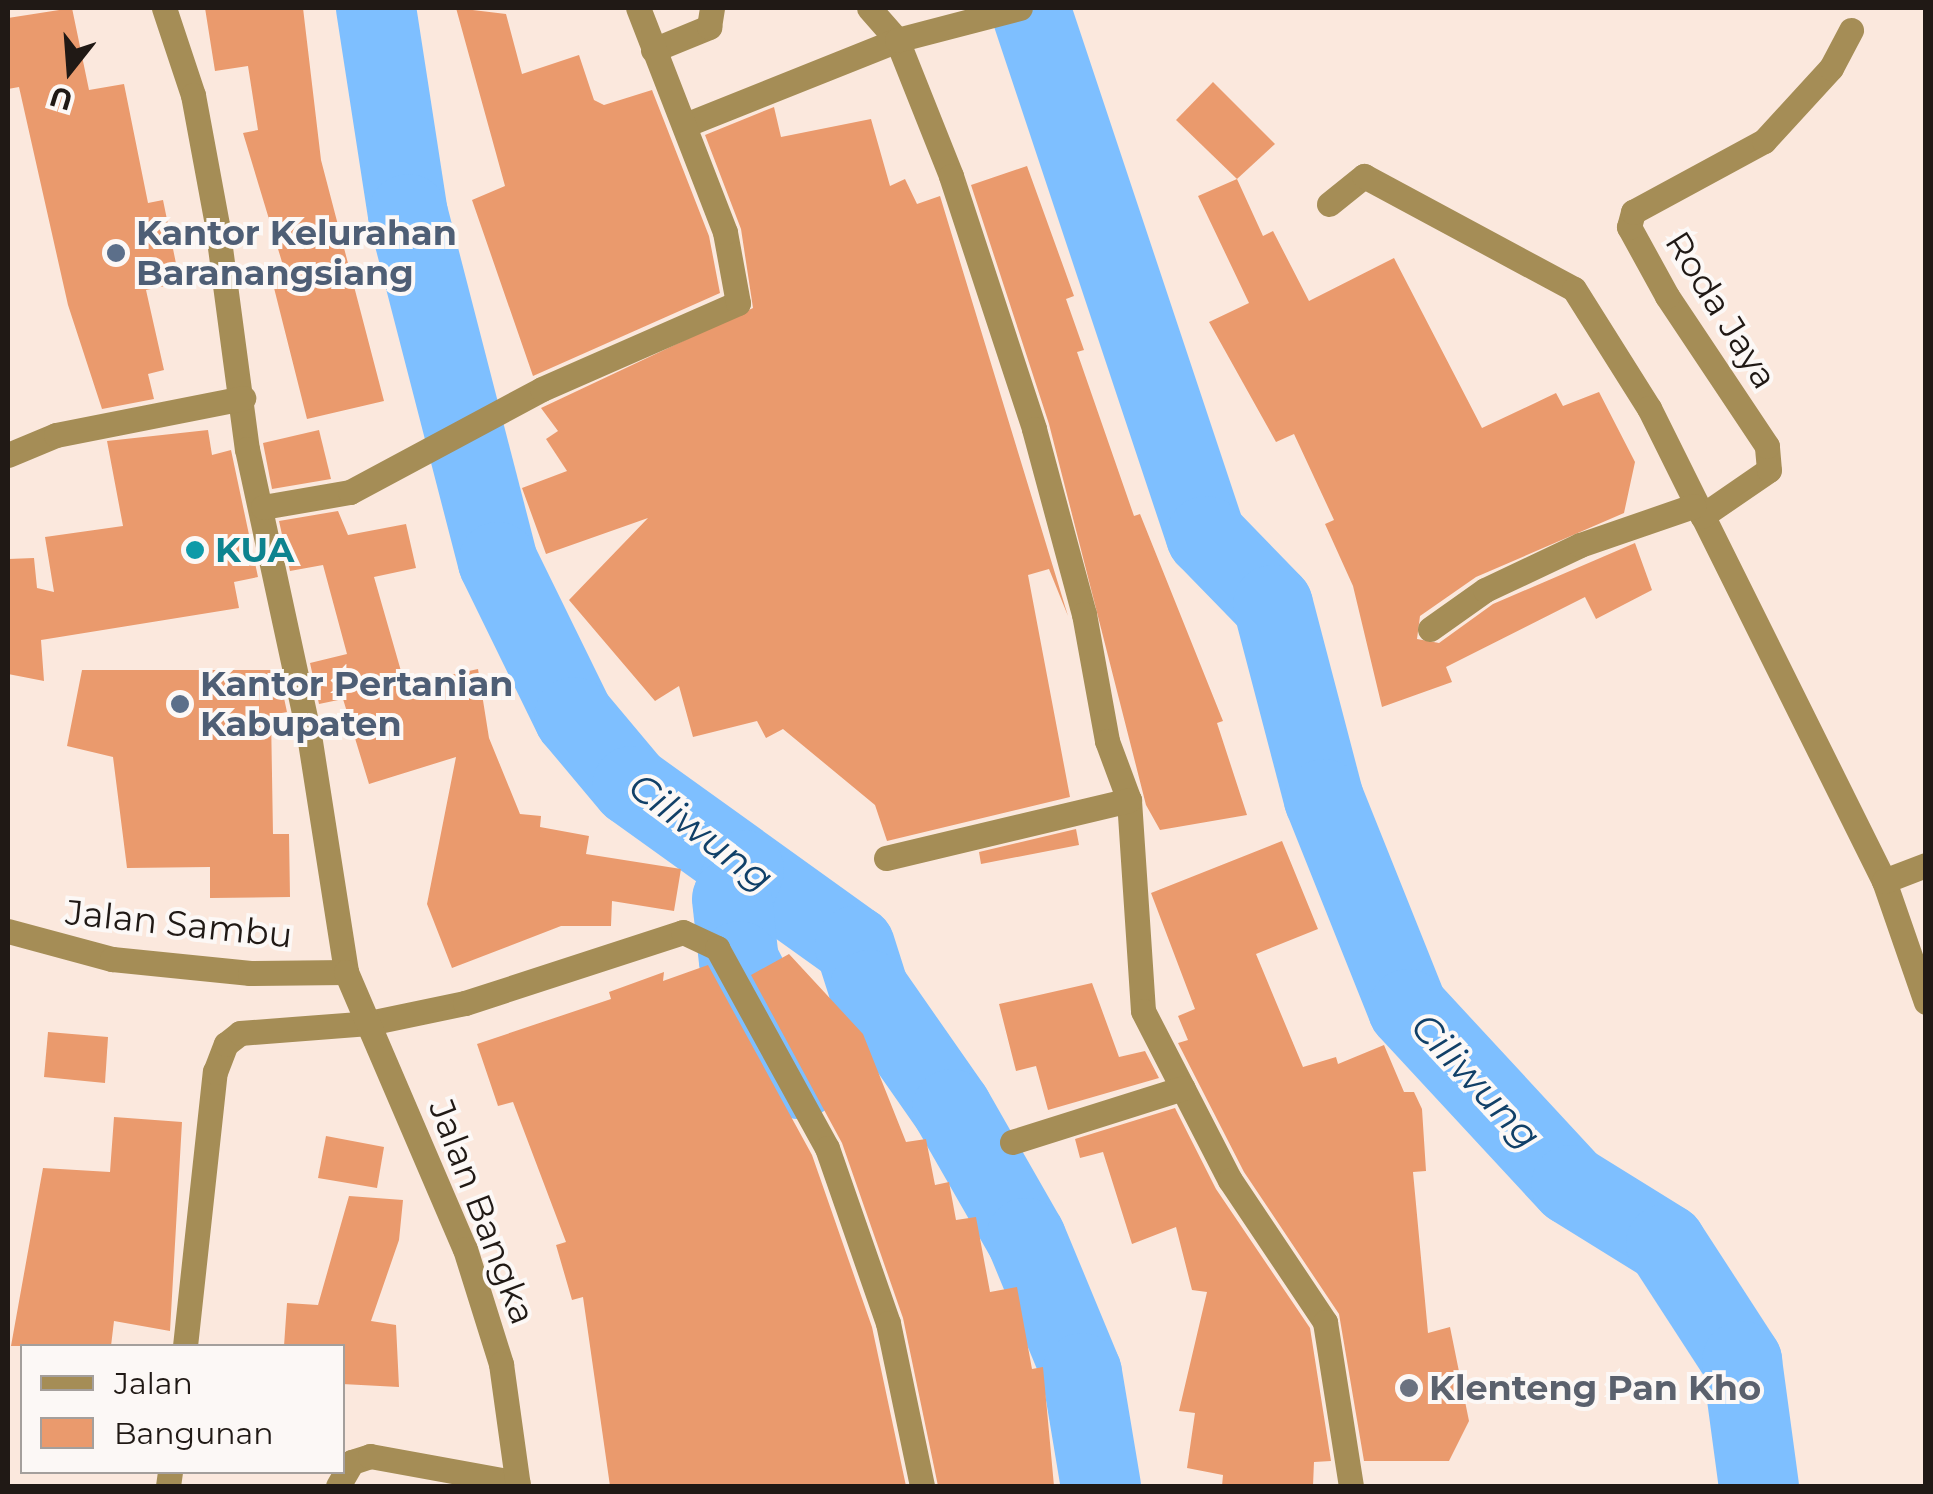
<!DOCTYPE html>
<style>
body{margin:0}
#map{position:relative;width:1933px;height:1494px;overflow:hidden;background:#fbe8dd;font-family:Montserrat,sans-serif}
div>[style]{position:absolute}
.river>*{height:80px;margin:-40px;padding:0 40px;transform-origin:40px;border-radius:40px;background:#7ebfff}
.building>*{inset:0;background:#ea9a6d}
.minor>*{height:25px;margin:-12.5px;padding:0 12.5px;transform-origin:12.5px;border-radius:12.5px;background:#a58d56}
.tertiary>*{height:25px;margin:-12.5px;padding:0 12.5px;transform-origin:12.5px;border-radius:12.5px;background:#a58d56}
.dots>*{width:28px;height:28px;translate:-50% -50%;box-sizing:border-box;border:5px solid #fcf8f6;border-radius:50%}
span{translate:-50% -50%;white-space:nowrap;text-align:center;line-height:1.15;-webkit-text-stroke:8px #fcf8f6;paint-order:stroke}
.service-label{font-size:35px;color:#4e5e75;font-weight:700}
.left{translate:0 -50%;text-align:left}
.street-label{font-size:35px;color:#201915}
.culture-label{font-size:35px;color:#0d838f;font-weight:700}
.worship-label{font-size:35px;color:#5b616d;font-weight:700}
.water-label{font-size:38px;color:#114068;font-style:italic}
.frame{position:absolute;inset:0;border:10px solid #201915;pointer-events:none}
.legend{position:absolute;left:20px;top:1344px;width:325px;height:130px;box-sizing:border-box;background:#fcf8f6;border:2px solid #a49f9c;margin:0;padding:12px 18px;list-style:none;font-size:30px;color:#201915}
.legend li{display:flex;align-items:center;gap:20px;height:50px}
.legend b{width:50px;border:2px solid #a49f9c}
.north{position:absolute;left:20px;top:20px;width:100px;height:100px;-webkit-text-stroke:8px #fcf8f6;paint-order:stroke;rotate:197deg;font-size:28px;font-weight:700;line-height:40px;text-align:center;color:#201915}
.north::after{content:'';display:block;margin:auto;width:35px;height:45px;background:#201915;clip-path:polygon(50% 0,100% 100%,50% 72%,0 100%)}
</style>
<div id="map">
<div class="river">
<i style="left:376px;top:8px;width:208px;rotate:81.2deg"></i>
<i style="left:408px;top:214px;width:359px;rotate:75.5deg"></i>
<i style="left:498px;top:562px;width:173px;rotate:63.9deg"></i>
<i style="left:574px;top:717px;width:90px;rotate:50deg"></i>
<i style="left:632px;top:786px;width:274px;rotate:35.7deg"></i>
<i style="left:855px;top:946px;width:46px;rotate:72.3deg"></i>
<i style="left:869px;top:990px;width:145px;rotate:55.1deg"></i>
<i style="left:952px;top:1109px;width:149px;rotate:60.2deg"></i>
<i style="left:1026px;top:1238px;width:146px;rotate:67.5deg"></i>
<i style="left:1082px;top:1373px;width:115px;rotate:80.5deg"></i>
<i style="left:1030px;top:8px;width:557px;rotate:71.57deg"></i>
<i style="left:1206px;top:536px;width:96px;rotate:45.8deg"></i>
<i style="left:1273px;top:605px;width:201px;rotate:75.3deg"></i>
<i style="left:1324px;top:799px;width:226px;rotate:68.2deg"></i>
<i style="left:1408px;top:1009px;width:240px;rotate:47.2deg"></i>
<i style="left:1571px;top:1185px;width:112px;rotate:31.8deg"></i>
<i style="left:1666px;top:1244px;width:140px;rotate:57deg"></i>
<i style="left:1742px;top:1361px;width:126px;rotate:82.3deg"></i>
<i style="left:744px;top:870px;width:31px;rotate:112deg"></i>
<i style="left:732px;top:899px;width:62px;rotate:83.6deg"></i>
<i style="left:739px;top:961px;width:133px;rotate:62.7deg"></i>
</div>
<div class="building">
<i style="clip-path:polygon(72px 8px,89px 90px,124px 84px,148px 203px,163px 200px,180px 283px,146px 290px,164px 370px,148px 374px,154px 399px,102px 409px,68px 305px,19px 87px,8px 89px,8px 18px)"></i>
<i style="clip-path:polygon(205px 8px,303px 8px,321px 160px,384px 401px,307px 419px,271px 276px,285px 272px,243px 133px,258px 130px,248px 66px,215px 71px)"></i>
<i style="clip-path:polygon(456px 8px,506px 14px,522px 74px,579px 55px,594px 100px,604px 105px,652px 90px,709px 236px,720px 293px,533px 376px,472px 200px,505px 186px)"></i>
<i style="clip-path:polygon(1213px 82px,1275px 144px,1237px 179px,1176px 120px)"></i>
<i style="clip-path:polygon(774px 107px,781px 137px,871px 119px,890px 186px,905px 179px,917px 204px,940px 196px,1068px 616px,1049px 569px,1028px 575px,1070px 797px,887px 841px,875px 805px,783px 729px,766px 738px,757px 721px,693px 737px,679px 686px,655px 701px,569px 600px,648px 518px,546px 554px,522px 488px,567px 471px,546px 439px,558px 431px,541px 408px,753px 308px,741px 229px,705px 135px)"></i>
<i style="clip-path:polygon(1027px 166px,1074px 296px,1066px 299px,1084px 350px,1077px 352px,1134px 516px,1140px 514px,1223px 721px,1217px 723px,1247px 815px,1160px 830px,1146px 805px,1049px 424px,971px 185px)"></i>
<i style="clip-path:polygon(1237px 179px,1263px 236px,1273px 231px,1309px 301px,1394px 258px,1482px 428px,1556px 393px,1563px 406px,1599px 392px,1635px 462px,1624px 513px,1476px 577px,1420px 616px,1417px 639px,1439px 643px,1493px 604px,1635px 543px,1652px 590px,1596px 619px,1585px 597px,1446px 667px,1452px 682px,1382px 707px,1353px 586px,1325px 524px,1334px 520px,1294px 434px,1276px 442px,1209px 322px,1249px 303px,1198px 196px)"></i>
<i style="clip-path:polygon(208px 430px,212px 455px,231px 450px,258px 577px,234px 582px,239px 608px,41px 640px,44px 681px,8px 674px,8px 559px,34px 558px,37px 588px,54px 592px,45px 537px,123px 526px,107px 441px)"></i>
<i style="clip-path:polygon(319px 430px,331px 479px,272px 489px,263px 443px)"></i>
<i style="clip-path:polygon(338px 511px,348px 535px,406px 524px,416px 568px,374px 577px,405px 685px,478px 669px,489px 738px,520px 814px,541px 816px,540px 827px,589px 836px,586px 854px,681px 869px,674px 911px,612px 901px,611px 926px,561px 926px,452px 968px,427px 904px,456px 757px,369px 784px,343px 699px,319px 704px,310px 663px,347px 654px,323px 565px,290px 571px,279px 521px)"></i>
<i style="clip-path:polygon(82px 670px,278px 670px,287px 712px,271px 715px,273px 834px,289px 834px,290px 897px,210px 898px,210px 867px,127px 868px,113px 757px,67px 746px)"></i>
<i style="clip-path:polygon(1076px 829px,1079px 845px,981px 864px,979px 852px)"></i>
<i style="clip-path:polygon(1282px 841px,1318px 929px,1256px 954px,1303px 1067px,1336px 1057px,1338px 1064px,1384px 1045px,1404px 1092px,1414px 1092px,1422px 1109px,1426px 1171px,1413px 1172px,1428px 1333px,1450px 1327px,1469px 1421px,1449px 1461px,1364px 1461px,1339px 1314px,1244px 1172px,1178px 1043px,1188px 1040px,1178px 1016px,1195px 1009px,1151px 893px)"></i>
<i style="clip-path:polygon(789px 954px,863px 1034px,906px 1142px,926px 1139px,935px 1185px,949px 1182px,956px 1220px,976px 1217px,990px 1292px,1017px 1287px,1032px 1369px,1043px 1367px,1054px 1486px,938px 1486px,903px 1318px,842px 1143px,751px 975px)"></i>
<i style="clip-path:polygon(708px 965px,812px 1155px,872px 1327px,906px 1486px,610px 1486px,583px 1297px,572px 1300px,556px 1245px,566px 1242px,513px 1102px,498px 1106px,477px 1044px,611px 999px,609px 992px,664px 972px,663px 981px)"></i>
<i style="clip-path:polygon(1092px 983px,1119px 1057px,1145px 1051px,1159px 1078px,1048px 1110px,1036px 1066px,1016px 1071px,999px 1004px)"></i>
<i style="clip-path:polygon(48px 1032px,108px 1037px,105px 1083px,44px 1077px)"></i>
<i style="clip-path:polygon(1175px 1108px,1216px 1189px,1310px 1328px,1331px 1461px,1314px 1462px,1313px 1486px,1222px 1486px,1223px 1475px,1187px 1468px,1195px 1413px,1179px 1411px,1207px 1292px,1192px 1290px,1176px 1227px,1132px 1244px,1103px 1152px,1080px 1158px,1075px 1139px)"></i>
<i style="clip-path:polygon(114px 1117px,182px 1122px,170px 1331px,114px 1321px,111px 1346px,11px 1346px,43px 1168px,110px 1172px)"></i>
<i style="clip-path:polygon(326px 1136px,384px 1147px,377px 1188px,318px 1178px)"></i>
<i style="clip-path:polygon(349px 1196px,403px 1200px,399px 1240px,371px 1321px,396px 1325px,399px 1387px,342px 1384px,342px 1346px,284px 1346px,287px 1303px,318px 1305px)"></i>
</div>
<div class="minor">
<i style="left:164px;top:8px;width:92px;rotate:71.6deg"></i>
<i style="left:193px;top:95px;width:132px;rotate:79.5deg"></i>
<i style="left:217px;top:225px;width:226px;rotate:82.4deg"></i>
<i style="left:247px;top:449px;width:293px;rotate:77.8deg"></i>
<i style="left:309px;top:735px;width:240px;rotate:81.1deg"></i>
<i style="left:869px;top:8px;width:43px;rotate:48.8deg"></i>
<i style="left:897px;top:40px;width:146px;rotate:68.3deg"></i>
<i style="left:951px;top:176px;width:266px;rotate:71.8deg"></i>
<i style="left:1034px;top:429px;width:192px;rotate:74.9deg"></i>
<i style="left:1084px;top:614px;width:129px;rotate:79.7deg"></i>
<i style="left:1107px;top:741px;width:63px;rotate:69.6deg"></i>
<i style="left:1129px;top:800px;width:211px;rotate:86.2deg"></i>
<i style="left:1143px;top:1011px;width:190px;rotate:62.8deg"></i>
<i style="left:1230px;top:1180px;width:171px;rotate:56.2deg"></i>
<i style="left:1325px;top:1322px;width:166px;rotate:81deg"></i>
<i style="left:653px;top:50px;width:61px;rotate:-22.3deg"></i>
<i style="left:709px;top:27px;width:19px;rotate:-81deg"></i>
<i style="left:685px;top:125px;width:228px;rotate:-21.8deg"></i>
<i style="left:897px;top:40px;width:127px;rotate:-14.6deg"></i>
<i style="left:1329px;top:204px;width:45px;rotate:-38.7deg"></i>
<i style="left:1364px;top:176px;width:238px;rotate:28.3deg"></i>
<i style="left:1574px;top:289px;width:141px;rotate:57.8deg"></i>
<i style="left:1649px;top:408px;width:528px;rotate:63.58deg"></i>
<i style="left:1884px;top:881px;width:128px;rotate:70.9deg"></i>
<i style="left:8px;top:455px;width:52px;rotate:-22.6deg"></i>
<i style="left:56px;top:435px;width:191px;rotate:-11.2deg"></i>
<i style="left:263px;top:507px;width:88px;rotate:-9.8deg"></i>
<i style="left:350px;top:492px;width:218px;rotate:-28.2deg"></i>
<i style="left:542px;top:389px;width:214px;rotate:-23.7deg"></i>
<i style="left:738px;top:303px;width:72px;rotate:-100.4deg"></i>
<i style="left:725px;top:232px;width:240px;rotate:-111.2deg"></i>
<i style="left:1702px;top:516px;width:81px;rotate:-34.5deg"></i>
<i style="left:1769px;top:470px;width:24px;rotate:-95deg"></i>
<i style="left:1767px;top:446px;width:180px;rotate:-123.7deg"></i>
<i style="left:1667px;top:296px;width:79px;rotate:-118.8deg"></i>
<i style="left:1629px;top:227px;width:16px;rotate:-75deg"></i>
<i style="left:1633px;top:212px;width:149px;rotate:-28.5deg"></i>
<i style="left:1764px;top:141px;width:99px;rotate:-47.5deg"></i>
<i style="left:1831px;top:68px;width:43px;rotate:-62.2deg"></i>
<i style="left:1430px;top:629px;width:67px;rotate:-35.3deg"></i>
<i style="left:1485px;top:590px;width:105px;rotate:-25.3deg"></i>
<i style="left:1580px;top:545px;width:120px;rotate:-19deg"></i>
<i style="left:886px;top:858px;width:250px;rotate:-13.4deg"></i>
<i style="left:1884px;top:881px;width:45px;rotate:-20.9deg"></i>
<i style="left:1012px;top:1142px;width:179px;rotate:-17.5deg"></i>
<i style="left:185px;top:1346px;width:276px;rotate:-83.8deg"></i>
<i style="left:215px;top:1072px;width:30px;rotate:-69deg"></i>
<i style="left:226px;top:1044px;width:18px;rotate:-38deg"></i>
<i style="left:240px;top:1033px;width:129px;rotate:-4.4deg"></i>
<i style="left:369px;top:1023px;width:98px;rotate:-11.8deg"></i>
<i style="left:465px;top:1003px;width:229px;rotate:-18deg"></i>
<i style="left:683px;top:932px;width:38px;rotate:25deg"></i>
<i style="left:717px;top:948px;width:228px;rotate:61.2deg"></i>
<i style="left:827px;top:1148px;width:185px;rotate:70.8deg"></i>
<i style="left:888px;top:1323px;width:167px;rotate:78.2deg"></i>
<i style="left:168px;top:1486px;width:14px;rotate:-82deg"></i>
<i style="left:338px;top:1486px;width:28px;rotate:-60deg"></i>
<i style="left:352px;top:1462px;width:19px;rotate:-18deg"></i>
<i style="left:370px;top:1456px;width:150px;rotate:10.3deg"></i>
</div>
<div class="tertiary">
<i style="left:8px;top:931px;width:108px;rotate:15.1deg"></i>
<i style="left:112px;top:959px;width:139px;rotate:5.8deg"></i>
<i style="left:250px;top:973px;width:96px;rotate:-0.6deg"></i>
<i style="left:346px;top:972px;width:301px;rotate:66.8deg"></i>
<i style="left:465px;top:1249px;width:121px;rotate:72.6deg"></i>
<i style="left:501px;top:1364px;width:123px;rotate:82.1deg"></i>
</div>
<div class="dots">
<i style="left:116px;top:253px;background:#5c6f8a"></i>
<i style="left:195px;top:550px;background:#0f9aa8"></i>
<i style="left:180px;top:704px;background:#5c6f8a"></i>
<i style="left:1409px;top:1388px;background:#6b7280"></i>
</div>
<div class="service-label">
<span class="left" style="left:136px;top:253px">Kantor Kelurahan<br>Baranangsiang</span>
<span class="left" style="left:200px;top:704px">Kantor Pertanian<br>Kabupaten</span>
</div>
<div class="street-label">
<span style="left:1721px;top:310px;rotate:58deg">Roda Jaya</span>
<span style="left:179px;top:924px;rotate:6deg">Jalan Sambu</span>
<span style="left:482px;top:1212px;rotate:69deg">Jalan Bangka</span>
</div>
<div class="culture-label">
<span class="left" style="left:215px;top:550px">KUA</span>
</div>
<div class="worship-label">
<span class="left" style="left:1429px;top:1388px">Klenteng Pan Kho</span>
</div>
<div class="water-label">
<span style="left:701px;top:832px;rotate:37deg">Ciliwung</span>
<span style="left:1476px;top:1081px;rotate:47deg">Ciliwung</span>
</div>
<div class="frame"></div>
<ul class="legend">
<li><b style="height:12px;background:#a58d56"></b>Jalan</li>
<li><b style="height:28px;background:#ea9a6d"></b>Bangunan</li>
</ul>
<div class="north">U</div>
</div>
